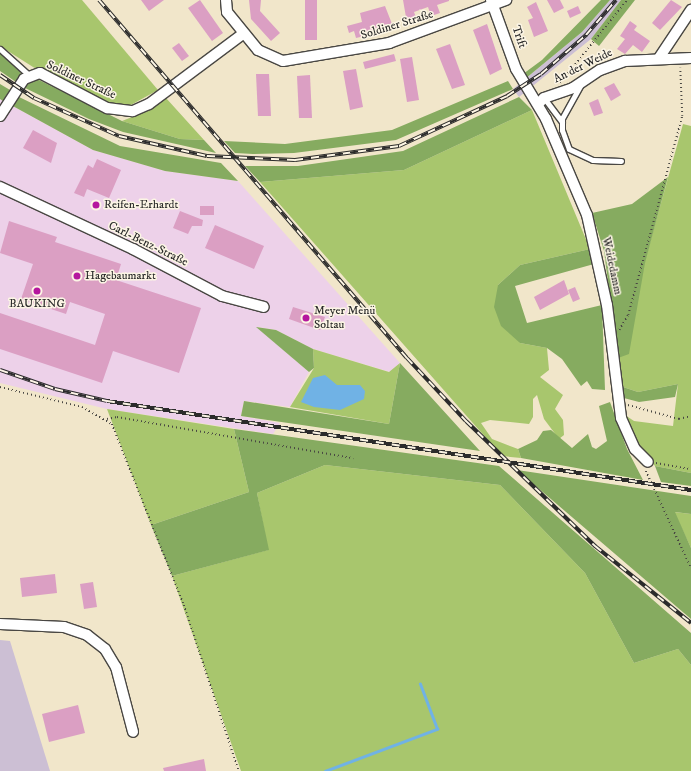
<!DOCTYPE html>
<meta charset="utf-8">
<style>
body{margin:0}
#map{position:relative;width:691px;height:771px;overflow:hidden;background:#f1e6ca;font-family:"IM FELL DW Pica",serif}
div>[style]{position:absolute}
.built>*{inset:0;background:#edd1e9}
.industrial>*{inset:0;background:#ccbfd4}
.green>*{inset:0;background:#a8c66d}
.forest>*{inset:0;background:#86ab60}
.water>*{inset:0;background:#70b2e5}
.stream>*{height:2.5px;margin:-1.25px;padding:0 1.25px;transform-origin:1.25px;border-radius:1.25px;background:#70b2e5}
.building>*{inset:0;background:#db9fc3}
.path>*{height:1.5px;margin-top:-0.75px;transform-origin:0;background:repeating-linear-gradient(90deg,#494743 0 1px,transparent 0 4px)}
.roads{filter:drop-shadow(1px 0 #494743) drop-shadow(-1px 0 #494743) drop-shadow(0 1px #494743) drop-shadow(0 -1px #494743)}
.service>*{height:5px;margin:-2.5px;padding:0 2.5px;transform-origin:2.5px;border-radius:2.5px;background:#fff}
.minor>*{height:10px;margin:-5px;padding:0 5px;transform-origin:5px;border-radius:5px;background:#fff}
.rail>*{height:4px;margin-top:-2px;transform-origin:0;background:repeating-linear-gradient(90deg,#fcf5e5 0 8px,#2b2b2b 0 16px);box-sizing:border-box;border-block:1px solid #2b2b2b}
.dots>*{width:11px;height:11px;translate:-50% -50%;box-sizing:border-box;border:2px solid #fcf5e5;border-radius:50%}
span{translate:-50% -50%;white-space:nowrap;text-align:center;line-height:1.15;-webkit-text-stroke:3px #fcf5e5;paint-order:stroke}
.street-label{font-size:12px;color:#2b2b2b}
.poi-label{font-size:12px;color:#2b2b2b}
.left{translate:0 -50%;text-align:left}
</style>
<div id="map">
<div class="built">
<i style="clip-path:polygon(0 99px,93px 150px,165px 171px,238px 181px,400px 363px,390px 372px,313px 349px,276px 330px,257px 327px,309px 372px,290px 407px,244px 401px,241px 416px,280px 423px,273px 434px,107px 409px,0 383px)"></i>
</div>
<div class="industrial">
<i style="clip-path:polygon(610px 0,621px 0,591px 39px,519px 97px,513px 89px,582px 32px)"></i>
<i style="clip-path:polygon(0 640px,10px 641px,50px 771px,0 771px)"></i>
</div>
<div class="green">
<i style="clip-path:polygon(0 0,82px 0,158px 90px,129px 106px,113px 105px,33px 67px,0 46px)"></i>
<i style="clip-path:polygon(166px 98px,204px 140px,180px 139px,122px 121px,152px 109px)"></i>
<i style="clip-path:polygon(532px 110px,590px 249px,520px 265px,498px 285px,520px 343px,547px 348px,549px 370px,540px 377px,563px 395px,555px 409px,563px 420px,564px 435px,559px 439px,544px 419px,537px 395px,533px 399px,533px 417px,529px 424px,490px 420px,481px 423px,492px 439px,518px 449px,521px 458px,502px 456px,260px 182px,404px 170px)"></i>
<i style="clip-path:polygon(683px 124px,691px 126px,691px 473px,655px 466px,637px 444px,622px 413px,634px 421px,673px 426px,678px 384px,638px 392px,620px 386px,618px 358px)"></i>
<i style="clip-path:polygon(313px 349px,389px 372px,400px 363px,389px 424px,290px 407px,314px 368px)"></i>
<i style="clip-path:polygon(107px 409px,234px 429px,249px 492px,151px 525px)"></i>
<i style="clip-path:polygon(325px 465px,500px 485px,585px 573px,634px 663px,678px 649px,691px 665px,691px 771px,241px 771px,172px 576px,268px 550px,257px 493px)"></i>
<i style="clip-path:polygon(674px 512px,691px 514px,691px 548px)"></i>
</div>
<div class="forest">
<i style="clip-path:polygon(601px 0,610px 0,582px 32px,525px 79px,523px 74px,542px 60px)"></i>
<i style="clip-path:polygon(621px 0,635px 0,599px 46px,591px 39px)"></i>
<i style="clip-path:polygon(0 52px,18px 66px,21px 74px,16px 82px,0 71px)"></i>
<i style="clip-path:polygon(37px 79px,122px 121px,180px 139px,204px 140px,216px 153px,123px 132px,89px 119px,23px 87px)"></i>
<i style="clip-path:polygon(508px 81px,513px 89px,396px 140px,294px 153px,253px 154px,235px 153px,224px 141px,285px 144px,392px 130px)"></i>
<i style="clip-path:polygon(0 84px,10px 90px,3px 101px,0 99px)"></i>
<i style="clip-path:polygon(17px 96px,120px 146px,221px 163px,238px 181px,165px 171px,93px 150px,11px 105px)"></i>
<i style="clip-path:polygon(519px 97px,532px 110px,404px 170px,260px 182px,245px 166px,298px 166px,403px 151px)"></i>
<i style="clip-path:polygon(668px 177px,645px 263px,629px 354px,618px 358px,604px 251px,592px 213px,632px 204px)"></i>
<i style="clip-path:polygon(590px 249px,594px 264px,515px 286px,527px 323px,602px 305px,605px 390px,592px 389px,587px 381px,581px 386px,562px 359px,547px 348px,520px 343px,501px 326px,494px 307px,498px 285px,520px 265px)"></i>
<i style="clip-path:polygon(256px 327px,276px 330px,313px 349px,314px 368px,309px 372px)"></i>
<i style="clip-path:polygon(400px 363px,480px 451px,241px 416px,244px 401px,389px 424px)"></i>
<i style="clip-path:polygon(678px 384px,675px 397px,639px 402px,620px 397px,620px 386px,638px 392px)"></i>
<i style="clip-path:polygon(610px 402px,627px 449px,643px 480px,521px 458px,518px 449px,537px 440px,543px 431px,551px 430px,572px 448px,588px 434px,592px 447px,596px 449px,607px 441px,599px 406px)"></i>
<i style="clip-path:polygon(234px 429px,499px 466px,691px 633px,691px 665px,678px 649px,634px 663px,585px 573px,500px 485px,325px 465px,257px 493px,269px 550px,172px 576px,151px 525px,249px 492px)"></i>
<i style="clip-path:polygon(655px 466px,691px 473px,691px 486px,661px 482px)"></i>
<i style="clip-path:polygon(517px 470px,691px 496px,691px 514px,675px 512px,691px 548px,691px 619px)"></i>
</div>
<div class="water">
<i style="clip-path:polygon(325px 375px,337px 385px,360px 385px,365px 391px,364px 399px,340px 410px,314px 407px,301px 402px,313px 378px)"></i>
</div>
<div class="stream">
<i style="left:325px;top:771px;width:120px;rotate:-20.6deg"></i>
<i style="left:437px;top:729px;width:48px;rotate:-110.7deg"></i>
</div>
<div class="building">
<i style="clip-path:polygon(141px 0,164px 0,149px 11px)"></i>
<i style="clip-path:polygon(200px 0,223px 33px,212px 41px,188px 8px)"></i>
<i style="clip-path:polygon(249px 0,261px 0,260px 11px,280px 33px,271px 41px,251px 19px)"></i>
<i style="clip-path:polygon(305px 0,317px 0,317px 40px,305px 40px)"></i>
<i style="clip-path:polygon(403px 0,449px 0,449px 1px,437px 5px,440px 13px,431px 16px,428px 7px,414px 12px,417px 20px,407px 23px)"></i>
<i style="clip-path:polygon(547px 0,560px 0,564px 8px,554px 13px)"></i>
<i style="clip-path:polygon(671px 0,682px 7px,660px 30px,652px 23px)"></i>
<i style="clip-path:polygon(536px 2px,548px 31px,534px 37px,528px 20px,533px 18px,527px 7px)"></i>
<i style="clip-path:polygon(385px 6px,394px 29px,356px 38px,354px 31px,349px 33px,347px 26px,362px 22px,360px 13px)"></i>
<i style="clip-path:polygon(578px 6px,581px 13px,570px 18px,567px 11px)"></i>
<i style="clip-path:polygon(630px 21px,637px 26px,634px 30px,650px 41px,642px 52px,633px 45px,625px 54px,617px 49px,625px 39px,620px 36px)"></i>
<i style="clip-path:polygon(487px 24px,502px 69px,490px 75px,473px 30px)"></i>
<i style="clip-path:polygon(179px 43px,189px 56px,182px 61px,172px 48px)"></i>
<i style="clip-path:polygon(450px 44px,465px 85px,452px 89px,436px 49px)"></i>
<i style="clip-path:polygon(394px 54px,396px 61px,365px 69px,363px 62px)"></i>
<i style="clip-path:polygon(412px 57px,419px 100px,407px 102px,400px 59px)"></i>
<i style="clip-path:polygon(356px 69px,363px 107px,350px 110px,343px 71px)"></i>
<i style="clip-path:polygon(256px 74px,269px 74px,271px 116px,258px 116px)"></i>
<i style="clip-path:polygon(310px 75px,312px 118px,299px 118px,297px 76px)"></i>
<i style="clip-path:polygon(614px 83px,621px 95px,611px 101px,604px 88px)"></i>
<i style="clip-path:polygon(598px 99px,603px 113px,594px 116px,589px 103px)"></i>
<i style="clip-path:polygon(33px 130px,57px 143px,51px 163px,23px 148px)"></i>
<i style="clip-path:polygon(97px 159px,121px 170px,109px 198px,87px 189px,84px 197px,74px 193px,88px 165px,93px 168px)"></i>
<i style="clip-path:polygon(200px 206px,214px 206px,214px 215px,200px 215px)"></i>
<i style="clip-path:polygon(180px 211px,203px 220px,202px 226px,192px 226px,188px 234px,173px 228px)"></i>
<i style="clip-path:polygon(9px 221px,57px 237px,55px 242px,121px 264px,116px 280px,201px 308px,179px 373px,113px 351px,102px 383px,0 349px,0 313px,95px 345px,105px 314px,70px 302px,66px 314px,21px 299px,33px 264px,0 253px)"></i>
<i style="clip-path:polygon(215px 225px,264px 246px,254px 269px,205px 248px)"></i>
<i style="clip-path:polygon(564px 280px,569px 294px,540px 310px,534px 297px)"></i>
<i style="clip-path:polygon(575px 287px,580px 299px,573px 302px,568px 290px)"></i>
<i style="clip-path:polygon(293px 307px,325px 317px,320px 330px,289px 319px)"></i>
<i style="clip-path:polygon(55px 574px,57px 593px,22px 597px,20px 578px)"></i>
<i style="clip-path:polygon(93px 582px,97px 607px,84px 609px,80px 584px)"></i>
<i style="clip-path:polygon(78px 705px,85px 733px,49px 742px,42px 714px)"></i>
<i style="clip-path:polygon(204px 759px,206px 771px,164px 771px,163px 768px)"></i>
</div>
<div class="path">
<i style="left:560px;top:83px;width:107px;rotate:-51.1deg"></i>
<i style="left:619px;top:330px;width:17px;rotate:-59deg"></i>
<i style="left:628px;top:315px;width:206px;rotate:-74.8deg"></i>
<i style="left:682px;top:116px;width:48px;rotate:-92.4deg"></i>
<i style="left:0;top:387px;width:84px;rotate:13.7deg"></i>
<i style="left:82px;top:407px;width:34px;rotate:30deg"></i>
<i style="left:112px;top:424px;width:195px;rotate:68.3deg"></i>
<i style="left:184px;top:605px;width:175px;rotate:71.7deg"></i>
<i style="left:628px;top:405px;width:53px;rotate:15.4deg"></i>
<i style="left:679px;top:419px;width:12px;rotate:-14deg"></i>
<i style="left:107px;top:419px;width:10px;rotate:-11deg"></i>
<i style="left:117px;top:417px;width:240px;rotate:9.9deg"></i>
<i style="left:656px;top:463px;width:36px;rotate:10deg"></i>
<i style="left:646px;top:471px;width:107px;rotate:65.1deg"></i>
</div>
<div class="roads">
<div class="service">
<i style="left:0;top:49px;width:39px;rotate:42deg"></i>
<i style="left:580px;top:86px;width:37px;rotate:119deg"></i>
<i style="left:562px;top:118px;width:12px;rotate:90deg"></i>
<i style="left:562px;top:130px;width:20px;rotate:70deg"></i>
<i style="left:569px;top:149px;width:26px;rotate:25deg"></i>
<i style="left:593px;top:160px;width:28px;rotate:2deg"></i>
<i style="left:544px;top:98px;width:30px;rotate:53deg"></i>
</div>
<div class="minor">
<i style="left:226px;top:0;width:12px;rotate:85deg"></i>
<i style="left:227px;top:12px;width:49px;rotate:50.8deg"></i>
<i style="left:258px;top:50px;width:27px;rotate:24deg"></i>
<i style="left:283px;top:61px;width:108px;rotate:-9.6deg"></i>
<i style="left:389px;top:43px;width:125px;rotate:-20.2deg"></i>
<i style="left:491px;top:0;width:73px;rotate:70.1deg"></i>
<i style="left:516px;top:69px;width:58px;rotate:59deg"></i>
<i style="left:546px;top:119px;width:104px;rotate:66.9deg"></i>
<i style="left:587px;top:215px;width:92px;rotate:77.5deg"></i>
<i style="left:607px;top:305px;width:114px;rotate:82.9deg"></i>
<i style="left:621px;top:418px;width:34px;rotate:66deg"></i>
<i style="left:635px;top:449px;width:18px;rotate:45deg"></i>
<i style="left:659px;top:58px;width:58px;rotate:-56.3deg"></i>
<i style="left:538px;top:104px;width:8px;rotate:-45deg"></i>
<i style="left:544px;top:98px;width:31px;rotate:-19deg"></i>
<i style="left:573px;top:88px;width:32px;rotate:-34deg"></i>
<i style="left:600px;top:70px;width:27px;rotate:-20deg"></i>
<i style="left:625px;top:61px;width:66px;rotate:-2.6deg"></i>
<i style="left:0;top:116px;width:44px;rotate:-57deg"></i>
<i style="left:24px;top:79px;width:17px;rotate:-21deg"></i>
<i style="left:40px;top:73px;width:76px;rotate:27.6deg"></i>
<i style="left:107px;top:108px;width:26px;rotate:7deg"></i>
<i style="left:133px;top:111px;width:17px;rotate:-24deg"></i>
<i style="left:149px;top:104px;width:117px;rotate:-36.7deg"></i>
<i style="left:0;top:187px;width:147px;rotate:25deg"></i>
<i style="left:133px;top:249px;width:101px;rotate:27.8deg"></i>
<i style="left:222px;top:296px;width:43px;rotate:14.7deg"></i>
<i style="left:0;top:624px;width:64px;rotate:2.7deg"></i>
<i style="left:64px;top:627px;width:24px;rotate:19deg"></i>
<i style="left:87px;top:635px;width:23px;rotate:38deg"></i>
<i style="left:105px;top:649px;width:21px;rotate:59deg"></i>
<i style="left:116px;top:667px;width:67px;rotate:75.3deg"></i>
</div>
</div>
<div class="rail">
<i style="left:99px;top:0;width:472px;rotate:49.3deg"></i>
<i style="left:407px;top:358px;width:86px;rotate:46.9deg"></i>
<i style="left:466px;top:421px;width:180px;rotate:44.1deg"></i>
<i style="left:595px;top:546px;width:123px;rotate:38.7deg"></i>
<i style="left:0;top:75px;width:41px;rotate:34.1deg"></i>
<i style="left:34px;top:98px;width:93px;rotate:24.1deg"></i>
<i style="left:119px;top:136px;width:90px;rotate:12.8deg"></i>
<i style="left:207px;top:156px;width:88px;rotate:2.6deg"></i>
<i style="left:295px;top:160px;width:105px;rotate:-7.7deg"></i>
<i style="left:399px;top:146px;width:119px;rotate:-24.8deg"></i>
<i style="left:507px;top:96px;width:40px;rotate:-32.9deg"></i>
<i style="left:541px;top:74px;width:60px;rotate:-40.9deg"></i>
<i style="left:586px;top:35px;width:46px;rotate:-49.4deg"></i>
<i style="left:0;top:370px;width:58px;rotate:19.1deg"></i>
<i style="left:55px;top:389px;width:53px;rotate:13deg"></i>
<i style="left:107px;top:401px;width:591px;rotate:8.67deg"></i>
</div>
<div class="dots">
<i style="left:96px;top:205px;background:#b5179e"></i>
<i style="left:77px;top:276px;background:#b5179e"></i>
<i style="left:37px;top:291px;background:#b5179e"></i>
<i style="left:306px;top:318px;background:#b5179e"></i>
</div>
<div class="street-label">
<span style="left:397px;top:25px;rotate:-17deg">Soldiner Straße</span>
<span style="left:519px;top:37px;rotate:71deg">Trift</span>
<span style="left:583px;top:66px;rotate:-26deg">An der Weide</span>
<span style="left:81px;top:80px;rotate:25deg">Soldiner Straße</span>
<span style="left:148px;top:244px;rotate:26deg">Carl-Benz-Straße</span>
<span style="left:612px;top:266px;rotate:78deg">Weidedamm</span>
</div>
<div class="poi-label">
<span class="left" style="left:104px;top:205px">Reifen-Erhardt</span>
<span class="left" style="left:85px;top:276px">Hagebaumarkt</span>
<span style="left:37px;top:304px">BAUKING</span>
<span class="left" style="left:314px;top:318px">Meyer Menü<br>Soltau</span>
</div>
</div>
